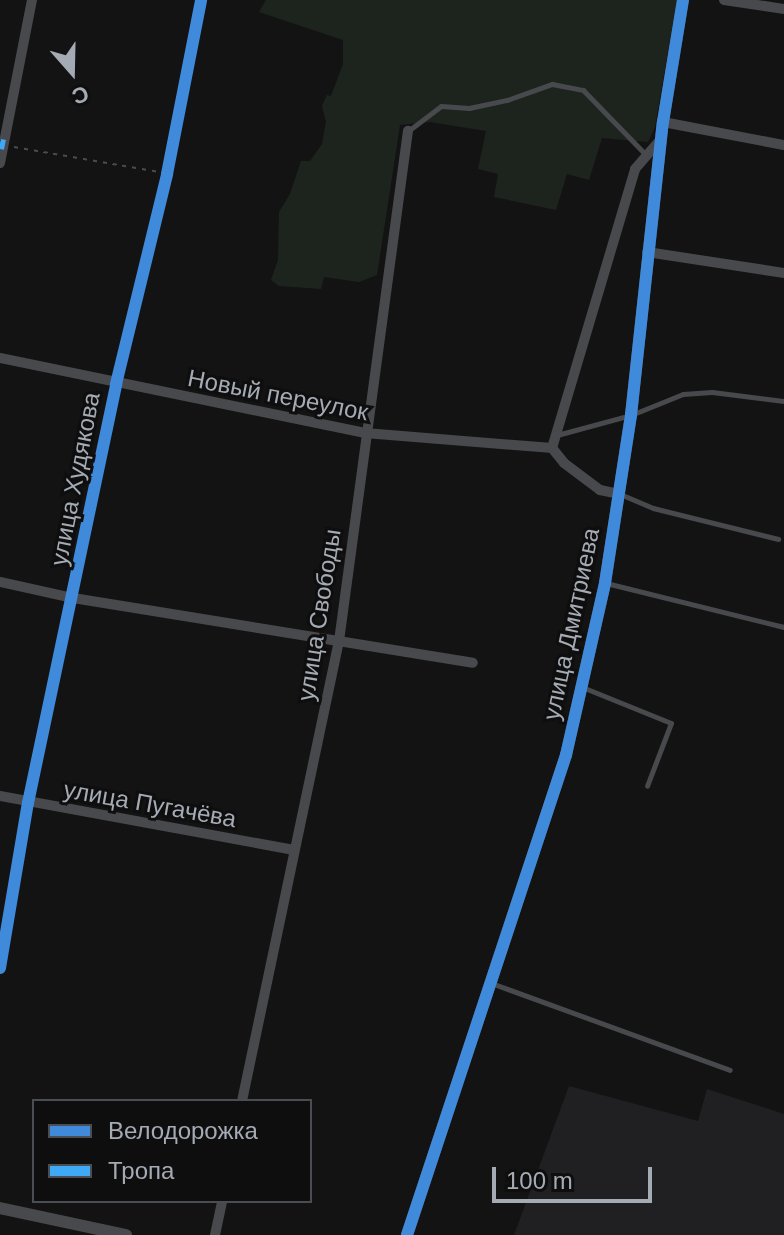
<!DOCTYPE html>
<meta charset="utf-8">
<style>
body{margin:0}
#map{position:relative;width:784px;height:1235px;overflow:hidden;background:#131314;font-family:Helvetica,sans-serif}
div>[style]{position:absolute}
.built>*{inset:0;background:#202022}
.green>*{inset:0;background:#1d241e}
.path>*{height:2px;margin-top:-1px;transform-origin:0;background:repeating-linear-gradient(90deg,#494b4e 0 4px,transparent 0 10px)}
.service>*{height:5px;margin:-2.5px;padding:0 2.5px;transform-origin:2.5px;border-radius:2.5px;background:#48494c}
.minor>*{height:10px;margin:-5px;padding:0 5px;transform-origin:5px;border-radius:5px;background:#48494c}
.tertiary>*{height:12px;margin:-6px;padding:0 6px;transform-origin:6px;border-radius:6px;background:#48494c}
.quiet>*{height:10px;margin-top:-5px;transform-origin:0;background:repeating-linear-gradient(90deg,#3fa9f5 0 20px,transparent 0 30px)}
.cycleway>*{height:12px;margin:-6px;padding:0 6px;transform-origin:6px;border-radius:6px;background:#408adc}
span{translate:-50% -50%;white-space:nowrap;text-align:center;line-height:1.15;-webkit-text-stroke:6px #0e0e0f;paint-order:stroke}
.street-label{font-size:24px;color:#a5abb4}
.legend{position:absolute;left:32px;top:1099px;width:280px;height:104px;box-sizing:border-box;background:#0e0e0f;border:2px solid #4a4d51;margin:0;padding:10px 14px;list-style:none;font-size:24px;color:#a5abb4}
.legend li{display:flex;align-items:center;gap:16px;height:40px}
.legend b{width:40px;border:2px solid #4a4d51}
.north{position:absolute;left:32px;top:32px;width:80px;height:80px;-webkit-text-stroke:6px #0e0e0f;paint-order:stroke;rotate:160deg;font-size:22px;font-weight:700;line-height:32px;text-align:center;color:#a5abb4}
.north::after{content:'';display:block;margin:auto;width:28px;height:36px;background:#a5abb4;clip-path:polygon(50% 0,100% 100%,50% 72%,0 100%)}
.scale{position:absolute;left:492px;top:1167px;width:160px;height:36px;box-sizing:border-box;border:4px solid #a5abb4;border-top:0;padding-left:10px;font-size:24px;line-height:28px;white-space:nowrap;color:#a5abb4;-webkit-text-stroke:6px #0e0e0f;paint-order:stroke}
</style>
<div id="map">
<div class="built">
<i style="clip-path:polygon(569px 1086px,698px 1121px,707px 1089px,784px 1114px,784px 1235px,514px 1235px)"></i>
</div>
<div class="green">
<i style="clip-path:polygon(266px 0,677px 0,655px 127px,648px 142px,602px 138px,589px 180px,567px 174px,556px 210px,494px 197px,498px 174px,478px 169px,486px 131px,430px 122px,400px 125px,377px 275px,359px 282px,324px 277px,321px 289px,279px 286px,271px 280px,278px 260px,279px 212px,290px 194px,301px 161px,310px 161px,322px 144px,326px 122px,322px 106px,327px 95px,331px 96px,343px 64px,343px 40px,259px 12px)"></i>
</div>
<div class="path">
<i style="left:14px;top:147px;width:146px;rotate:9.8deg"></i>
</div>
<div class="service">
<i style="left:408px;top:131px;width:41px;rotate:-37.1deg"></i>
<i style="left:441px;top:106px;width:28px;rotate:4deg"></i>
<i style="left:469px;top:108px;width:39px;rotate:-12deg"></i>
<i style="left:507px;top:100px;width:48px;rotate:-19.6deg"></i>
<i style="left:552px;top:84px;width:32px;rotate:11deg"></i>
<i style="left:583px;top:90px;width:91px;rotate:45.9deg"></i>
<i style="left:557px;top:435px;width:77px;rotate:-15.1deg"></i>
<i style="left:631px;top:415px;width:56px;rotate:-22deg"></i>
<i style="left:683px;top:394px;width:29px;rotate:-4deg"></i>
<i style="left:712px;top:392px;width:73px;rotate:7.1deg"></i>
<i style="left:620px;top:494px;width:36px;rotate:23deg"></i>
<i style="left:653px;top:508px;width:129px;rotate:13.9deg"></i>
<i style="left:606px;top:583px;width:183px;rotate:13.9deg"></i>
<i style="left:582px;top:687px;width:96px;rotate:22deg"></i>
<i style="left:671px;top:723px;width:67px;rotate:110.9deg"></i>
<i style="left:491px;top:983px;width:254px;rotate:20deg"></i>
</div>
<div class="minor">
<i style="left:724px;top:0;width:61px;rotate:8.5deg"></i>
<i style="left:663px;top:122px;width:123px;rotate:10.8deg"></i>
<i style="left:0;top:163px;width:166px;rotate:-78.9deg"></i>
<i style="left:647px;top:252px;width:139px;rotate:8.7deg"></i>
<i style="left:0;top:358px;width:373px;rotate:11.6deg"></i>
<i style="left:365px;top:433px;width:188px;rotate:4.6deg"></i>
<i style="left:552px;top:448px;width:19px;rotate:51deg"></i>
<i style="left:564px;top:463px;width:45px;rotate:36.9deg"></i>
<i style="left:600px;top:490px;width:19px;rotate:12deg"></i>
<i style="left:552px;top:448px;width:291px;rotate:-73.4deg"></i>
<i style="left:635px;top:169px;width:40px;rotate:-49deg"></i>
<i style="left:0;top:582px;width:75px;rotate:12.4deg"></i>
<i style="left:73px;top:598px;width:405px;rotate:9.2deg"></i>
<i style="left:0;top:796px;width:299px;rotate:10.4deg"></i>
<i style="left:0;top:968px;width:167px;rotate:-80.4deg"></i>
<i style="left:28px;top:803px;width:428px;rotate:-78.1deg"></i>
<i style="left:116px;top:384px;width:216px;rotate:-76.3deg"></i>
<i style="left:167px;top:174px;width:177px;rotate:-78.9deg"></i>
<i style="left:242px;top:1101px;width:470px;rotate:-78.1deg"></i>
<i style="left:339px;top:641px;width:515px;rotate:-82.3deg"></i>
<i style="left:215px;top:1235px;width:35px;rotate:-78deg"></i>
</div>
<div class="tertiary">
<i style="left:0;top:1208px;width:129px;rotate:12.1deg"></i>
<i style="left:407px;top:1235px;width:506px;rotate:-71.67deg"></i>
<i style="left:566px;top:755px;width:176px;rotate:-77.2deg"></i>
<i style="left:605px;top:583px;width:170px;rotate:-81.2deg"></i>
<i style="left:631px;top:415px;width:295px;rotate:-83.8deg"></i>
<i style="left:663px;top:122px;width:124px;rotate:-80.7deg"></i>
</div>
<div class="quiet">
<i style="left:0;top:144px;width:5px;rotate:11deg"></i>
</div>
<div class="cycleway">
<i style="left:0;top:968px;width:167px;rotate:-80.4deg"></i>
<i style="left:28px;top:803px;width:428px;rotate:-78.1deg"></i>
<i style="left:116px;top:384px;width:216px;rotate:-76.3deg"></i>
<i style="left:167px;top:174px;width:177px;rotate:-78.9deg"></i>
<i style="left:407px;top:1235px;width:506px;rotate:-71.67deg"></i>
<i style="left:566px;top:755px;width:176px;rotate:-77.2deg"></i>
<i style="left:605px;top:583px;width:170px;rotate:-81.2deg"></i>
<i style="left:631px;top:415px;width:295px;rotate:-83.8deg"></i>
<i style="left:663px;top:122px;width:124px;rotate:-80.7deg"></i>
</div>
<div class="street-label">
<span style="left:278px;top:395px;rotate:11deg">Новый переулок</span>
<span style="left:75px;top:479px;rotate:-79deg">улица Худякова</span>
<span style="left:319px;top:615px;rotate:-81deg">улица Свободы</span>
<span style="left:571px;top:624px;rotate:-78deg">улица Дмитриева</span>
<span style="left:150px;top:804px;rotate:10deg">улица Пугачёва</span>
</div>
<ul class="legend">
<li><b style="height:10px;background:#408adc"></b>Велодорожка</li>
<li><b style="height:10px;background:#3fa9f5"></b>Тропа</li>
</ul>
<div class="north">С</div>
<div class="scale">100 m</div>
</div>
